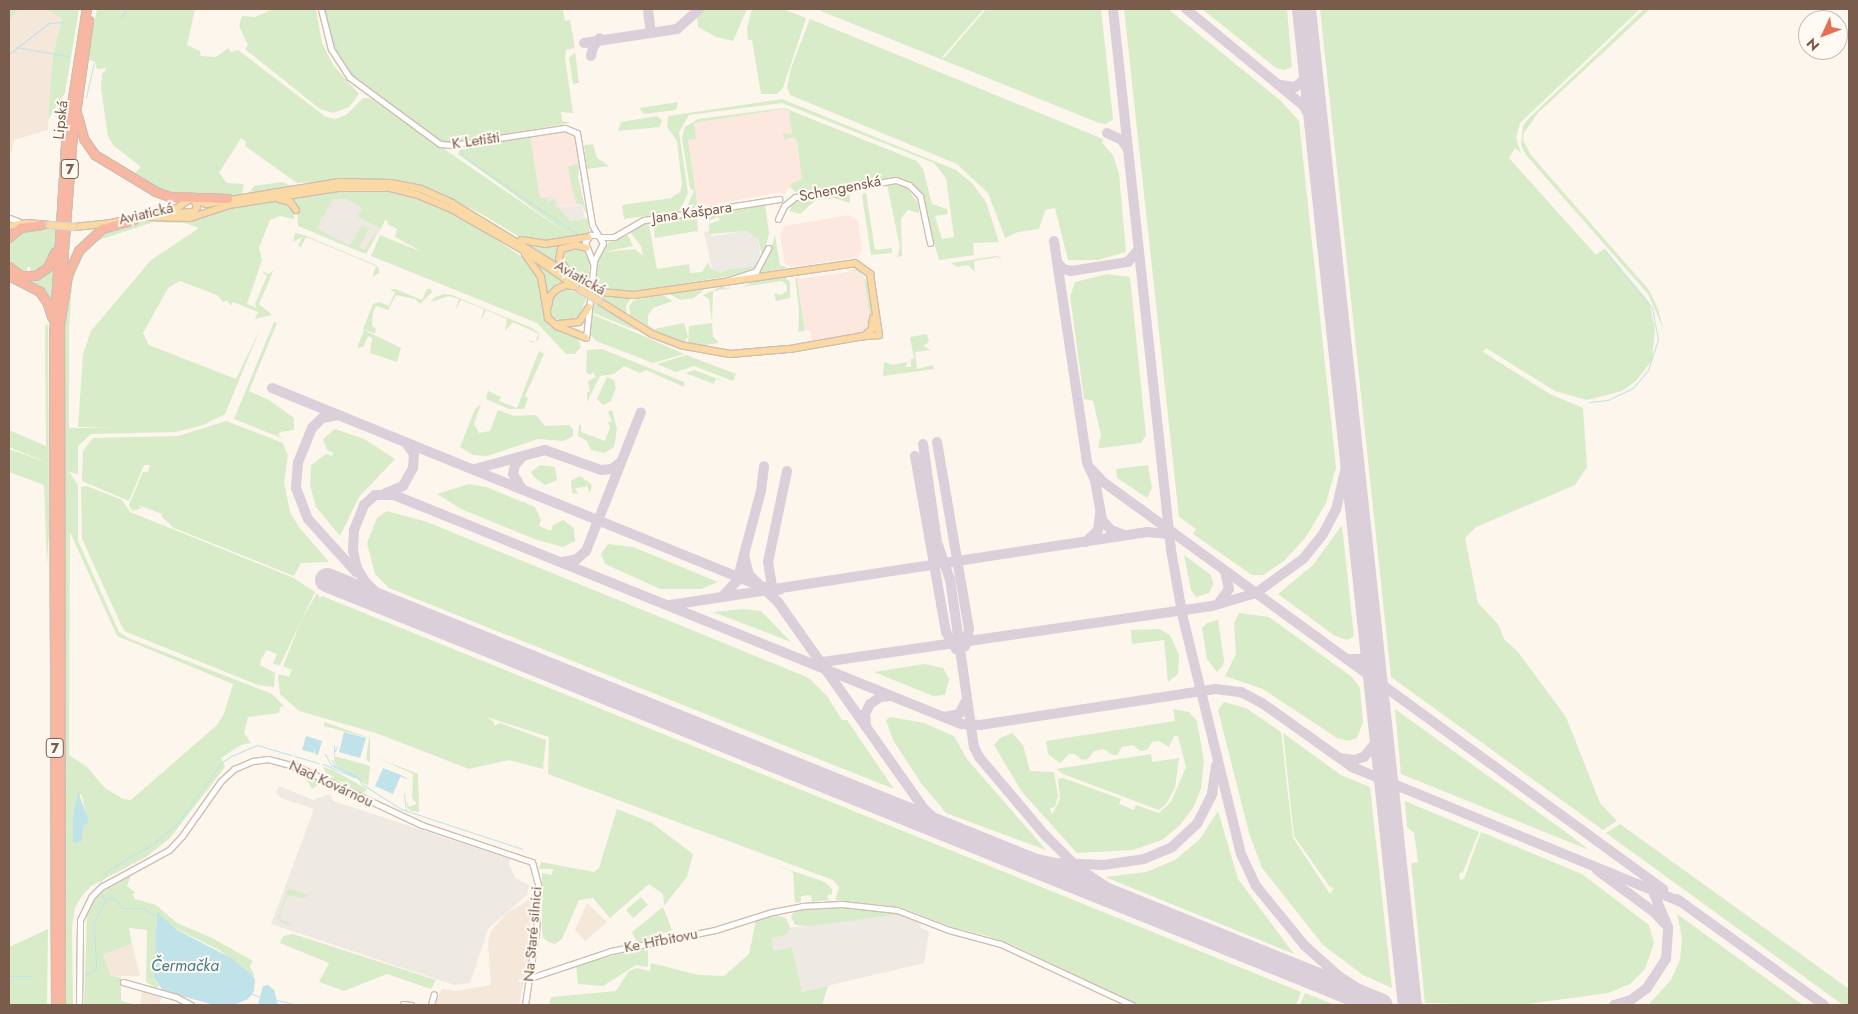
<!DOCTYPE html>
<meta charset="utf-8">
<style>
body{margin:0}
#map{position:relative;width:1858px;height:1014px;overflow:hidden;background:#fdf6ec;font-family:Jost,sans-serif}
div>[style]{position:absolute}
.residential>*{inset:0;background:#f5e8da}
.commercial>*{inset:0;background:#fde8e0}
.industrial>*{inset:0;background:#efe9e4}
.green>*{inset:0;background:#d8ecc9}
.water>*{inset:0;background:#bfe3e8}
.stream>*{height:1px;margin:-0.5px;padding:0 0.5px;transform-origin:0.5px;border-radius:0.5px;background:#bfe3e8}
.taxiway>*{height:10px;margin:-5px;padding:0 5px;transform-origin:5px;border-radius:5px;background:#dbcfda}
.runway>*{height:24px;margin:-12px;padding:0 12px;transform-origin:12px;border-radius:12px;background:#dbcfda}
.roads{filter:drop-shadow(1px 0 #d1beb0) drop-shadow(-1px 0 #d1beb0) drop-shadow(0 1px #d1beb0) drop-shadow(0 -1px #d1beb0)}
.minor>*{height:5px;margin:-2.5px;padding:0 2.5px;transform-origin:2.5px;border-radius:2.5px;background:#fff}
.major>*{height:6px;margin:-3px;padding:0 3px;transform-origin:3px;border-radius:3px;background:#fbd9a5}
.highway>*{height:8px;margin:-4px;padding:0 4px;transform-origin:4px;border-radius:4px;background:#f7b7a3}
.bridges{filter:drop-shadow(1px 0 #dad1cd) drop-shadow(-1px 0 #dad1cd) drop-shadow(0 1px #dad1cd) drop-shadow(0 -1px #dad1cd)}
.major-bridge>*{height:6px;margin:-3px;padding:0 3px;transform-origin:3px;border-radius:3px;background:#fbd9a5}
span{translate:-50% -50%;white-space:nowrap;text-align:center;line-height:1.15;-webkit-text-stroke:4px #fffaf3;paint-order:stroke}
.shield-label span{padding:1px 4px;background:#fffaf3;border:1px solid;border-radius:4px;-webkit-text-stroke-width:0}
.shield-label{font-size:14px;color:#7a5c4d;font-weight:700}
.street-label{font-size:15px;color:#7a5c4d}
.water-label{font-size:16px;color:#437c86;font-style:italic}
.frame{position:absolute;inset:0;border:10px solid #7a5c4d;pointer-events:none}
.north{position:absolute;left:1798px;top:10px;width:50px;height:50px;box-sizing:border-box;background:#fffaf3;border:1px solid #cabbb1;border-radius:50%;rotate:227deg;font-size:14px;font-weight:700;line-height:20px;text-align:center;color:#7a5c4d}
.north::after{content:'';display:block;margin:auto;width:18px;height:22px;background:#e76f51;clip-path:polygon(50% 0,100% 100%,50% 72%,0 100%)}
</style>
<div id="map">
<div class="residential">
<i style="clip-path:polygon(18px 9px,45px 9px,62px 19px,53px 55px,48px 130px,14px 140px,12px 152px,9px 153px,9px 22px)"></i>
<i style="clip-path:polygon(531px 898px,529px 955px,519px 1005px,433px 1005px,442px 989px,456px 991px,491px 985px,488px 943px,491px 931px,507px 913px)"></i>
<i style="clip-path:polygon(587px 903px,607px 922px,585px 941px,575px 930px)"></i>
<i style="clip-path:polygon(132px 944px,140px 976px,111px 976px,103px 953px)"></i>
<i style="clip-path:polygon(142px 990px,162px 997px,159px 1005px,140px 1005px)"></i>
</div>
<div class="commercial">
<i style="clip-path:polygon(784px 109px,789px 112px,797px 140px,803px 179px,800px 182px,793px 182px,785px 194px,780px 192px,698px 208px,688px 140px,694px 123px)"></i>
<i style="clip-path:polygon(565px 130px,576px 137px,580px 168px,568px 167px,578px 205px,561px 207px,556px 196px,540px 198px,530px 135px)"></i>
<i style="clip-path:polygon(849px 215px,858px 221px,862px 250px,858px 257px,793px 267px,785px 264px,780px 234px,785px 226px)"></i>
<i style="clip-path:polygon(855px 271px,864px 278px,870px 319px,867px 320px,868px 330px,865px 334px,812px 341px,810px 331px,805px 329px,797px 279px)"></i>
</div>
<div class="industrial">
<i style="clip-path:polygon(556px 196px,561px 207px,582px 205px,585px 218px,570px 221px,557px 207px,549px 208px,553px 202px,548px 203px,547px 197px)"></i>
<i style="clip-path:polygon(333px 199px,346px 199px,362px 208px,358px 216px,381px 229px,366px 254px,314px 233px)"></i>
<i style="clip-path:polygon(708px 231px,712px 236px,747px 231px,754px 235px,758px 239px,760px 253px,757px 266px,721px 273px,712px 269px,704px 232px)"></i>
<i style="clip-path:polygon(279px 786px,313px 800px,330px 794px,333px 801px,510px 859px,509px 864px,515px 878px,529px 885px,527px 895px,488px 929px,470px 983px,454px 985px,271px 924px,314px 809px,281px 798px,276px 793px)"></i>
<i style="clip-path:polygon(896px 915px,918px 920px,921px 928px,929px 932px,924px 963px,802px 992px,792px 947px,773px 951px,772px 938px,787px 935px,788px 928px)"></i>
</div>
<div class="green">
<i style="clip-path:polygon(9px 9px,79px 9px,65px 93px,48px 120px,53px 55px,62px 19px,45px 9px,18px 9px,9px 22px)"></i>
<i style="clip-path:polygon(97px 9px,195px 9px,187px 45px,200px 51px,201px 56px,216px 57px,228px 48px,231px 52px,238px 50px,326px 117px,335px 119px,346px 115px,363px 98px,370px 98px,568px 234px,458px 154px,462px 146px,530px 135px,540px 198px,547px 197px,548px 203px,555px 198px,556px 205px,549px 208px,557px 206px,570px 221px,588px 218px,589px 231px,586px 236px,550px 242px,523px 239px,480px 213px,432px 190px,389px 180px,297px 183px,245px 146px,246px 142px,241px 138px,219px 173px,227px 183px,244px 184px,242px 194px,220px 197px,168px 195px,132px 176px,141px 167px,113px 145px,108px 136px,101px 89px,102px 74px,107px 68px,97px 69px,95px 62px,87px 59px)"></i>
<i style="clip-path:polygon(273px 9px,316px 9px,322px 43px,333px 65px,359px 94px,349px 107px,333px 113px,320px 109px,245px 49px,248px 45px,239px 26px,242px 16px,255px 17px)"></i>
<i style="clip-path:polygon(323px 9px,563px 10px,565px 21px,570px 20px,575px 48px,566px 50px,565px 58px,573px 113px,561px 112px,562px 121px,571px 123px,452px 143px,438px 140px,351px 75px,333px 48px)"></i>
<i style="clip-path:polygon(705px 9px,747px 9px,733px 41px,716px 37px,698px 27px,697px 18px)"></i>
<i style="clip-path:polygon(752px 9px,783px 9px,806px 18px,783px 88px,777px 94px,761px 94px,752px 40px,748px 40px,747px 28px)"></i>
<i style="clip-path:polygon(816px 9px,984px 9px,942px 57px,944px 58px,986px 9px,1101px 9px,1113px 119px,1106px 124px,1099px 123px)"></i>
<i style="clip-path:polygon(1124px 9px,1168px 9px,1281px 101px,1299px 121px,1336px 467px,1326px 503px,1306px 537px,1284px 561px,1263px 575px,1252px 575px,1193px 534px,1196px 529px,1179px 517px)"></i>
<i style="clip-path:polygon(1202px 9px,1287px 9px,1292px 67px,1284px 70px,1276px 68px)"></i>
<i style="clip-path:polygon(1320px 9px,1640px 9px,1520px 123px,1516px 138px,1521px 153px,1515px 148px,1509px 158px,1596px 255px,1604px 249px,1649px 302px,1655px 328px,1652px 360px,1636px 381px,1622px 391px,1587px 400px,1555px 391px,1486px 348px,1483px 352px,1550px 394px,1583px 408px,1587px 467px,1575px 485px,1476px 527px,1465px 538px,1478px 603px,1498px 624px,1504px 639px,1518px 652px,1566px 717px,1600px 803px,1617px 821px,1603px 830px,1391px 677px)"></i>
<i style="clip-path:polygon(1644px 9px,1650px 9px,1538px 113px,1524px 133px,1523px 140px,1531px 155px,1649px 290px,1658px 309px,1663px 328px,1648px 294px,1526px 155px,1521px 145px,1523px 126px,1528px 119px)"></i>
<i style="clip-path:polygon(810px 19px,1103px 139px,1102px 143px,1113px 155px,1119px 174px,1126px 252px,1098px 260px,1068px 260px,1055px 208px,1045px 210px,1039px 229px,1018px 232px,1005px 238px,988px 193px,957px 164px,790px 95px,787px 87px,791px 68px)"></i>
<i style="clip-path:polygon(575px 52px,579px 83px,573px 84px,569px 58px)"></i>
<i style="clip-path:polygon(782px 99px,956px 170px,972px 183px,986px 202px,999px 242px,973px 243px,974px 255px,939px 260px,918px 191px,891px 179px,795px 192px,790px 187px,792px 183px,802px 179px,797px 140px,792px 137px,784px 140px,783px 133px,792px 134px,789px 112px,784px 109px,694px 123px,696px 139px,688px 140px,698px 208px,685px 211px,694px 191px,690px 188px,682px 138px,685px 127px,698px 119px,784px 108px,917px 161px,923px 169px,932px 204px,947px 209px,948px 214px,935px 216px,942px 239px,954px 237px,946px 178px,934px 163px,782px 103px,689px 115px,679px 132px,688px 193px,682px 206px,678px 212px,624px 219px,622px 205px,671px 198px,680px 192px,682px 185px,677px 141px,667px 127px,668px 116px)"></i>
<i style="clip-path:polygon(678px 102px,676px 110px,644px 114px,639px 108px)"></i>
<i style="clip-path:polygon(657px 116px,662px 120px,660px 127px,618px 131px,621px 122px)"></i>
<i style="clip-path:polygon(593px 144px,597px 158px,609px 166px,587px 169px,584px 145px)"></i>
<i style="clip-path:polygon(576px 164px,579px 166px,578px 177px,587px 216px,582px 205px,576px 203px,572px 188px,568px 167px)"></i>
<i style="clip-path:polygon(282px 182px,292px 186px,249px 194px,254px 186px)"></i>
<i style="clip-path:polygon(887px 184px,905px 186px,918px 203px,919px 213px,908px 210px,901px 218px,902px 256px,897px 257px,900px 248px)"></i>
<i style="clip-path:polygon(337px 191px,390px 191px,429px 201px,473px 224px,528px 261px,538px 274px,545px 313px,578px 338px,581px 347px,575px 354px,566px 354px,537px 323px,371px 256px,380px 235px,422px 252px,395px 237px,397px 229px,387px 224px,388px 221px,385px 220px,381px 229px,357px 216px,362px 208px,346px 199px,333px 199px,317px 228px,350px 246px,362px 225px,369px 229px,359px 247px,365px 250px,375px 233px,376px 235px,366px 254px,298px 226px,297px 208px,286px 198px)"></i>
<i style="clip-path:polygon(842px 192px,850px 195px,850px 203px,834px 198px,816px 200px,800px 214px,790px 211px,791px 205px,797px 201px)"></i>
<i style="clip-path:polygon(866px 192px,875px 250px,892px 248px,892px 253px,871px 255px,862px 195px)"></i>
<i style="clip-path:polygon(evenodd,282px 201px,289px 204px,295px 212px,294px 219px,280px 216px,270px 220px,259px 248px,262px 260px,247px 304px,257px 308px,255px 304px,267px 276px,261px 271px,269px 274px,274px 269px,259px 304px,272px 315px,255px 319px,258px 312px,233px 302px,231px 306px,227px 300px,223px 302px,217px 295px,180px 281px,168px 288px,143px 333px,149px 345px,236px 379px,261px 327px,225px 414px,203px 425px,176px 432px,91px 434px,78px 446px,78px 474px,69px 472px,78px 485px,78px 541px,119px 632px,128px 638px,272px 694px,284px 706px,280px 707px,279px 713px,248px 717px,244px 733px,251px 743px,241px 745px,221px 758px,225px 767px,170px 838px,146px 857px,91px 886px,82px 896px,75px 907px,72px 928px,73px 1005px,65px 1005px,63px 330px,69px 279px,76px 259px,100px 234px,110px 229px,148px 220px,282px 201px,154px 222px,185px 223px,199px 228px,151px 260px,91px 331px,83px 354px,78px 427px,116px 428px,69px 428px,69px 328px,72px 284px,81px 255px,99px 240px,154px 222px,282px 201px,70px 532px,117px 636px,233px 684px,224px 714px,217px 725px,131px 800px,123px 799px,105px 788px,87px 767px,69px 755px,70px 532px,282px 201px,81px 793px,87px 817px,74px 843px,73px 816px,81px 793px)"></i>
<i style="clip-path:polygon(765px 204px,769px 233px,763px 259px,758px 239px,747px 231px,709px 234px,709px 224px,720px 220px,718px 217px,708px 221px,705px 213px)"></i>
<i style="clip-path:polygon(693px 214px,697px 218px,698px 234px,697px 231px,655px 238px,653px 221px)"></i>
<i style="clip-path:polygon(645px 221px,649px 225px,657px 269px,689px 264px,690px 273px,702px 272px,708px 262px,710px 268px,721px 273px,726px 270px,757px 266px,743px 274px,623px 293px,595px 286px,597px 258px,610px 241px,628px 235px,633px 246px,605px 252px,635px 249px,643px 256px,641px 246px,630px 232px)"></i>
<i style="clip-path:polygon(43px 228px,56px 230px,52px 259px,46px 268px,31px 275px,30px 267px,27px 267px,27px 275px,21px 273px,9px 261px,9px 243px,20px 231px)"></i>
<i style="clip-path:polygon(295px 233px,304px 235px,376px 265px,379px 269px,379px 273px,372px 277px,376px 266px,306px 237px,301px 247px,298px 246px,302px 237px,293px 242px)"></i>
<i style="clip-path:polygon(775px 235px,780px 265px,788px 268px,763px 272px,789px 270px,755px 274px,767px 261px)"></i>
<i style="clip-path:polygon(562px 244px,557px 252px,558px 265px,528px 246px)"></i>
<i style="clip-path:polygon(565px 248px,586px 251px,590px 260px,589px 282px,564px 266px,560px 256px)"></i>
<i style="clip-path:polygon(996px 256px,1000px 257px,1001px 260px,998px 257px,974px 261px,975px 272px,968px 265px,957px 267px,951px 263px)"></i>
<i style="clip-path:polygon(535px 262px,568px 283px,547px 299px)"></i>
<i style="clip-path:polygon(53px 266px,52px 302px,51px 303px,24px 280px,41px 278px)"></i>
<i style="clip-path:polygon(858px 269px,867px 282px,873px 322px,868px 330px,867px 320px,870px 319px,864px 278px,857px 271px,846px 271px)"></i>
<i style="clip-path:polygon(1107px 274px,1130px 277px,1146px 435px,1141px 443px,1102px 448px,1098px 448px,1101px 435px,1093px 401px,1084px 399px,1070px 296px,1075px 282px)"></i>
<i style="clip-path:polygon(785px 277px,790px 282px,790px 298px,776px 301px,774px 293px,781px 295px,787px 291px,787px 285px,782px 281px,742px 287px,753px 282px)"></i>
<i style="clip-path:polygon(795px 278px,800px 278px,797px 279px,805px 331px,798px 332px,799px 310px)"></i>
<i style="clip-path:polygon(707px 287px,694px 298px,680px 300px,667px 293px)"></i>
<i style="clip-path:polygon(720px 287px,733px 288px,713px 291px,712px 322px,709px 299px,703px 295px)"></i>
<i style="clip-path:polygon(565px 288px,587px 297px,577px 321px,564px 323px,553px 317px,549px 305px,554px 293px)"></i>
<i style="clip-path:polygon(395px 289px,422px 300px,427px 289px,431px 289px,432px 292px,420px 304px,415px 299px,396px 295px,388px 310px,376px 306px,373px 312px,372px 326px,376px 329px,375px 334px,363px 329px,373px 304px,379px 302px,389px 306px,395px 292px,390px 290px)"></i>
<i style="clip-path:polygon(590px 291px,608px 297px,631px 298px,626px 306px,627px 316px)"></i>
<i style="clip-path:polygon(445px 294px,452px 295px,532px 328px,539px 333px,539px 339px,533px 343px,527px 340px,535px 342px,539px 334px,513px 322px,505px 331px,507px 319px,486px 310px,480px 322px,484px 309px,461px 300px,455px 311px,459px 299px,449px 296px,431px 302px,424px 311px,435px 297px)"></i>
<i style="clip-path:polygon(663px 295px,673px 301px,653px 308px,648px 315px,648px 325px,654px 329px,684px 323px,688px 337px,684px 342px,658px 332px,630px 315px,629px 306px,634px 300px)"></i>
<i style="clip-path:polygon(592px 300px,637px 330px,637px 331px,591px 312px)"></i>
<i style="clip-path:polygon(591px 314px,639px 334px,684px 354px,653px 363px,596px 341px,589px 333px)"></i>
<i style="clip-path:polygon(274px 322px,277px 323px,249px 391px,269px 400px,294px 418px,294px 430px,280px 432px,278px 435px,284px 439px,234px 419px)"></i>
<i style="clip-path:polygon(712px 323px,713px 336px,719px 343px,698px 346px,688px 344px,689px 326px)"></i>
<i style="clip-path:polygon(48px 324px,49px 531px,47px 565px,44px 485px,9px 472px,9px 449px,48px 463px,9px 447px,9px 430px,46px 446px,45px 326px)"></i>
<i style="clip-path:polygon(364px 330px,401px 348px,397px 362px,370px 353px,372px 338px,368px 336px,363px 347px,357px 348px)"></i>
<i style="clip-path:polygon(927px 334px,929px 342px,923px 346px,931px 350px,915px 352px,917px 369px,933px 365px,934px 369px,883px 376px,884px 362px,892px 365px,908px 362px,905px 367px,911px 367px,911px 359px,914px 358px,910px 337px)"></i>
<i style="clip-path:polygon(602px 349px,684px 382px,684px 387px,646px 370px,640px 373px,624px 366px,614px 374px,600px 376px,587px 402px,587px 392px,590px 392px,588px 381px,596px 377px,593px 372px,590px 375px,586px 372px,587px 350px)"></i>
<i style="clip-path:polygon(538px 353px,540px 351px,544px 354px,525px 396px,528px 398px,524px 409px,509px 409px,486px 399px,488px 391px,501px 397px,499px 401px,517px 408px)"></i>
<i style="clip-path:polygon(686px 355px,736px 374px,733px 381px,694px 366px,676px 372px,657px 364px)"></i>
<i style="clip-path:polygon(694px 370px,697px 371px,728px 383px,716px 379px,714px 384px,685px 373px)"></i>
<i style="clip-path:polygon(607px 377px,614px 380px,616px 388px,611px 401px,603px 405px,597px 399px)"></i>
<i style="clip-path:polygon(481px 404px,474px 424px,479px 433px,490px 431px,498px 410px,514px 416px,536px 415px,545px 426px,569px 425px,573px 429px,573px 436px,563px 441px,538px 439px,487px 456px,473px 455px,460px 447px,475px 409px)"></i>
<i style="clip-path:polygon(612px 410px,617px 429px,614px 447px,604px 453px,591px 450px,587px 441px,578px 436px,579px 425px,581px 425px,581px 432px,605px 441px,610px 427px,608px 422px,612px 422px,608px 412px)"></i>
<i style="clip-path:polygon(226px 421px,283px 443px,288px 456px,284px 482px,290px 512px,299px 527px,329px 562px,301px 563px,294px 576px,174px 528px,161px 516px,164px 512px,162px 514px,138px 505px,142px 508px,132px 511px,129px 505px,143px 472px,148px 472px,150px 465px,144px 465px,129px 501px,82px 481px,83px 451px,93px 438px,178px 436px)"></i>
<i style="clip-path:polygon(335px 429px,364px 439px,395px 459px,359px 497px,340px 536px,316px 507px,310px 485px,311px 465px,326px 454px,332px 456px,333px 453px,327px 450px,323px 439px)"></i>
<i style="clip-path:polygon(540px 465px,555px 467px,557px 480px,545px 485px,533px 476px,531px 472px)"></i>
<i style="clip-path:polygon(1148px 465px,1152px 488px,1147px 498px,1117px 478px,1116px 469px)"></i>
<i style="clip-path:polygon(580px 476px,592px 485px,590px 493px,586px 484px,586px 487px,575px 488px,578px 494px,572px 493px,571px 481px)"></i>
<i style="clip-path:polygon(469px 484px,486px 487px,535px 507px,541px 520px,539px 526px,551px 531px,553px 525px,563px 520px,574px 528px,575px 541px,563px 547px,537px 540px,461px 509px,437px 494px)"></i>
<i style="clip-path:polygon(87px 486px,122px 500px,130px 512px,294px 578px,315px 592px,280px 665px,273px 664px,277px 654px,267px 650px,261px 659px,260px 665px,275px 673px,274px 687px,258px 685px,124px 631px,82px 539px,81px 487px)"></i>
<i style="clip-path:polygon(387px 511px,427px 522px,809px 678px,827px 696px,842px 720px,847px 720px,894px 789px,389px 588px,375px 574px,367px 543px,377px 518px)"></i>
<i style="clip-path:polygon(1342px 525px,1354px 636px,1347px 640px,1335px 636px,1278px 594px,1313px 565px)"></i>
<i style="clip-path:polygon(608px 544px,633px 547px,718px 582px,701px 589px,660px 589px,605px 564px,601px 554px)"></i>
<i style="clip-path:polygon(1184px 555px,1211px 575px,1213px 584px,1209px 593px,1196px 597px,1191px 590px)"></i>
<i style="clip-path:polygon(317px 593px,320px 598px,322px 596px,1301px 992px,1296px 1005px,1138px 1005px,1015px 946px,985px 935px,955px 928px,900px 907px,835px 900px,839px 887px,833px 880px,548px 774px,549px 737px,487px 717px,494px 722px,494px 726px,500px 723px,546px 740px,543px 769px,509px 760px,469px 769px,376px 733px,299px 711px,280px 694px,278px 677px,279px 674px,289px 677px,292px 670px,283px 666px,301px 621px)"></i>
<i style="clip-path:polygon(744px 609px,761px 611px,791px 642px,713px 612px)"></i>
<i style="clip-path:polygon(1239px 613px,1269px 617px,1352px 677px,1360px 688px,1363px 722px,1357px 738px,1349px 741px,1337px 738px,1263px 689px,1225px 676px,1236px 654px,1234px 623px)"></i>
<i style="clip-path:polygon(1218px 620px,1224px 660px,1223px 666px,1217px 672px,1207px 659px,1202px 628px,1207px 623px)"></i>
<i style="clip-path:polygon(1159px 629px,1170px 635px,1179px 655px,1178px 674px,1168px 682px,1164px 640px,1132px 644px,1131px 630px)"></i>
<i style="clip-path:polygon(924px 664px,943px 668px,949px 679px,945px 695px,933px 696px,874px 672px)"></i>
<i style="clip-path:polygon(1224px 702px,1246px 708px,1281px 732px,1293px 838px,1330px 894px,1334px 888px,1330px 887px,1294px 836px,1283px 733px,1341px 775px,1370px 787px,1392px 988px,1363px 975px,1323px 945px,1262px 868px,1249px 833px,1218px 710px)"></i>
<i style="clip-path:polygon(1173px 709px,1189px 712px,1197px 721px,1204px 761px,1201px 789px,1193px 808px,1179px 826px,1162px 840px,1133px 850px,1077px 853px,1022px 792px,994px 745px,1000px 738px,1012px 733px,1023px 745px,1030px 771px,1054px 772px,1058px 796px,1055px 807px,1050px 808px,1052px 815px,1060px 799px,1058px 779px,1063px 778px,1121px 799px,1119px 804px,1134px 810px,1136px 805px,1159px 813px,1171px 802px,1186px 767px,1178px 736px,1174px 736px,1169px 747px,1159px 741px,1152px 742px,1147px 750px,1140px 751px,1133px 745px,1122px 747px,1117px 755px,1112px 755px,1104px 749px,1094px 751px,1088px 759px,1082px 760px,1075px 754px,1069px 754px,1060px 763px,1048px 754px,1046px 741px,1175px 721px)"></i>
<i style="clip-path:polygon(1395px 709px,1563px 830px,1589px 850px,1401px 774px)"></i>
<i style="clip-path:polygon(891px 717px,924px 723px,954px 736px,967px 759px,1046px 850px,946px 813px,921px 783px,893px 740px,886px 720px)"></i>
<i style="clip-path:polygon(324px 722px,370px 738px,370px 762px,366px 760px,369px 738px,324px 726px)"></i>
<i style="clip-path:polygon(1151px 754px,1152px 762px,1179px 758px,1175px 788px,1166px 804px,1159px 810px,1063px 774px,1056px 769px)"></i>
<i style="clip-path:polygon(334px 756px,370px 766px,368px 786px,335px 764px)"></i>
<i style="clip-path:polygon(375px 757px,418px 774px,419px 812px,410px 811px,407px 806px,407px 801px,409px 807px,417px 804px,412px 798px,413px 774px)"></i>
<i style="clip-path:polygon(266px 762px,296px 769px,319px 779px,320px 784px,312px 789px,304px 775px)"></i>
<i style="clip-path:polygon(323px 767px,333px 770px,367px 789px,362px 794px,343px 782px,330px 780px)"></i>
<i style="clip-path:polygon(1405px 801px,1479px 832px,1463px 872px,1459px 874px,1460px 880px,1464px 879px,1481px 832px,1582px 874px,1649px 925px,1654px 943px,1645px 969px,1630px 984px,1608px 993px,1521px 1005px,1425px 1003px,1411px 863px,1418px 862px,1414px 833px,1407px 827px)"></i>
<i style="clip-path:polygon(617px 809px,652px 823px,693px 854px,687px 877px,663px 907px,672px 930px,637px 943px,632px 932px,664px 906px,663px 894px,649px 884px,610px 918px,593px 898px,579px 900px,562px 939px,555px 944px,549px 942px,543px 938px,542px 928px,542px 873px,552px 875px,553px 869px,539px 869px,541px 862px,594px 872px,599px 868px)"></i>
<i style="clip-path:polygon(1218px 811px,1238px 879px,1294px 954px,1105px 877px,1146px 872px,1175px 860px,1200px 839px)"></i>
<i style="clip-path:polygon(1620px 824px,1849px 989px,1849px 1005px,1843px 1005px,1606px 833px)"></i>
<i style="clip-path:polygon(772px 864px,825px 882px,832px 889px,832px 895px,829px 894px,827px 898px,830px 900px,812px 902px,811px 895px,801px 896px,801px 902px,795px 903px,793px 872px)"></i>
<i style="clip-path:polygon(131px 875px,127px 886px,136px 893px,132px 894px,135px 899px,156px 905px,177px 923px,212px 938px,253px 961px,250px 966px,255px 977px,219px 950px,173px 927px,157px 913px,154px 977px,159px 986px,156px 988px,146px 982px,147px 930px,129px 928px,132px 944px,103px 954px,111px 976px,121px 977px,121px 1001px,136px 1005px,84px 1005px,87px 910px,97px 895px)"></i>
<i style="clip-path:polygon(288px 888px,310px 895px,303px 898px,287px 895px,279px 919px,292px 924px,291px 926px,280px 922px,278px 918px)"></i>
<i style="clip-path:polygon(641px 897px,648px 905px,633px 918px,626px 910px)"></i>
<i style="clip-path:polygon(853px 906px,904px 913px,919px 920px,922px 928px,918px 920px,896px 915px,809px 926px,795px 925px,791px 917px,796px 909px)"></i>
<i style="clip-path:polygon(772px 914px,786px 918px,790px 927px,787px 935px,772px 938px,773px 951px,792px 947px,802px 992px,828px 986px,822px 1005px,549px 1005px,551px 997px,616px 991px,629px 971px,636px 968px,650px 971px,651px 963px,698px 975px,724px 976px,749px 954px,756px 920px)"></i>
<i style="clip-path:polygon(1677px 914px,1803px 1005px,1648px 1005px,1671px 980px,1680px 960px,1682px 938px)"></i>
<i style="clip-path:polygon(48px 929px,47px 1005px,9px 1005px,9px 947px)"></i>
<i style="clip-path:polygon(293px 934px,436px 980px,431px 989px,387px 974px,344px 991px,319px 982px,329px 963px,280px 943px,283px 936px)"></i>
<i style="clip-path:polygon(648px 947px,648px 967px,636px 965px,603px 986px,578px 984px,576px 965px)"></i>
<i style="clip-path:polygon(1305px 993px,1335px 1005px,1300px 1005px)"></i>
</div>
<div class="water">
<i style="clip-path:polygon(344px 732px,366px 738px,360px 758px,339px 752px)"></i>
<i style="clip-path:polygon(306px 736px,322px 741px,318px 755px,315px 754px,315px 749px,314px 753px,302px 750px)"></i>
<i style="clip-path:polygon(383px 768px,401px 775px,393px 794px,375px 786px)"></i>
<i style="clip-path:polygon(78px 792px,89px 821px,83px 828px,81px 842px,73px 843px,73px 816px)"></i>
<i style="clip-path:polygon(157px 912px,177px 930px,231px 958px,251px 974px,255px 979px,254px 991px,248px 999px,234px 1005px,211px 1004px,163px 991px,154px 977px)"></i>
<i style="clip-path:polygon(268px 985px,274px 990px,278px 1005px,258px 1005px,263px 986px)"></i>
</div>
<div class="stream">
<i style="left:325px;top:9px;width:19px;rotate:78deg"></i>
<i style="left:329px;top:28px;width:33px;rotate:70deg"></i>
<i style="left:340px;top:59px;width:33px;rotate:49deg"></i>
<i style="left:120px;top:18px;width:11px;rotate:-52deg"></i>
<i style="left:16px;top:47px;width:52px;rotate:10deg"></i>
<i style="left:9px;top:54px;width:51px;rotate:-37.8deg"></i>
<i style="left:49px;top:23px;width:14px;rotate:-4deg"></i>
<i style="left:86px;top:97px;width:35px;rotate:-77deg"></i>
<i style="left:408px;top:117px;width:34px;rotate:36deg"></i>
<i style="left:436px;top:137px;width:15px;rotate:20deg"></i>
<i style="left:460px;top:149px;width:8px;rotate:67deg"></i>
<i style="left:463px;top:156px;width:63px;rotate:34.7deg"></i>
<i style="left:516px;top:193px;width:76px;rotate:33.7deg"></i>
<i style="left:1589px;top:402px;width:19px;rotate:-6deg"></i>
<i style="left:1608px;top:400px;width:28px;rotate:-26deg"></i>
<i style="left:1633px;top:388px;width:23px;rotate:-50deg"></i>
<i style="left:1648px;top:370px;width:33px;rotate:-72deg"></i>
<i style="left:1658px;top:339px;width:32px;rotate:-101deg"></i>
<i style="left:1652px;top:308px;width:76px;rotate:-129.1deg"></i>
<i style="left:335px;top:751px;width:5px;rotate:-68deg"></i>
<i style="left:325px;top:754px;width:13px;rotate:61deg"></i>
<i style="left:331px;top:765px;width:32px;rotate:26deg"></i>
<i style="left:334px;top:754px;width:9px;rotate:-90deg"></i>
<i style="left:332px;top:760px;width:5px;rotate:68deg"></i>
<i style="left:334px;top:765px;width:25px;rotate:26deg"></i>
<i style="left:357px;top:776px;width:9px;rotate:58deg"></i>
<i style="left:362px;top:784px;width:46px;rotate:32.7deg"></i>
<i style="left:401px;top:809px;width:128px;rotate:18.2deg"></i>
<i style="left:323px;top:764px;width:34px;rotate:23deg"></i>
<i style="left:397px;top:774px;width:10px;rotate:24deg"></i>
<i style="left:404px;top:794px;width:17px;rotate:83deg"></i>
<i style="left:97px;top:888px;width:20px;rotate:-60deg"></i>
<i style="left:107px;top:871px;width:55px;rotate:-30.8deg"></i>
<i style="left:154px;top:843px;width:30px;rotate:-40deg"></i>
<i style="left:177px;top:824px;width:75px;rotate:-54.2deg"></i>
<i style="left:221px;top:763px;width:12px;rotate:-35deg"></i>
<i style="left:231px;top:756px;width:28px;rotate:-23deg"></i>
<i style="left:257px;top:745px;width:64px;rotate:16.4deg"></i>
<i style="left:100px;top:893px;width:8px;rotate:50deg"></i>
<i style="left:86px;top:974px;width:11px;rotate:-27deg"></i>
<i style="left:96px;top:969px;width:47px;rotate:-92.4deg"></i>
<i style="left:94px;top:922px;width:27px;rotate:-63deg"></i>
<i style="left:106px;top:898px;width:9px;rotate:6deg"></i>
<i style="left:115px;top:899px;width:11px;rotate:52deg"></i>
<i style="left:122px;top:908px;width:20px"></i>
<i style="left:142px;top:908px;width:16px;rotate:30deg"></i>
<i style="left:9px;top:976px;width:23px"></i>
<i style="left:250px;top:993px;width:11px;rotate:22deg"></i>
<i style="left:277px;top:1000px;width:21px;rotate:14deg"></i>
</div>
<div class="taxiway">
<i style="left:1113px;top:9px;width:544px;rotate:83.88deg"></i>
<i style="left:1171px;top:550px;width:69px;rotate:80deg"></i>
<i style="left:1183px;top:618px;width:243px;rotate:76.2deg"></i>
<i style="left:1241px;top:854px;width:35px;rotate:65deg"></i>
<i style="left:1256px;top:886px;width:77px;rotate:50.8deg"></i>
<i style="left:1305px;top:946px;width:47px;rotate:41.5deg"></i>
<i style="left:1340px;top:977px;width:52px;rotate:32.5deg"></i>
<i style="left:1186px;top:9px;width:151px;rotate:39.4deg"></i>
<i style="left:1303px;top:105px;width:24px;rotate:60deg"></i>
<i style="left:1315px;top:126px;width:45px;rotate:83.7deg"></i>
<i style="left:648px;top:10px;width:23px;rotate:83deg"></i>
<i style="left:584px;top:43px;width:94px;rotate:-8.6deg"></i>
<i style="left:677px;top:29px;width:30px;rotate:-42deg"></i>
<i style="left:591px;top:56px;width:9px;rotate:-77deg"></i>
<i style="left:593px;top:47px;width:11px;rotate:-52deg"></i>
<i style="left:1281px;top:85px;width:14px;rotate:8deg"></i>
<i style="left:1295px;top:87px;width:16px;rotate:-38deg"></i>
<i style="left:1308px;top:77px;width:37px;rotate:-92deg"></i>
<i style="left:1107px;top:133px;width:17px;rotate:25deg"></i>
<i style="left:1122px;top:140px;width:9px;rotate:58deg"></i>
<i style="left:1054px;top:241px;width:224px;rotate:81.5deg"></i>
<i style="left:1087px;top:463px;width:19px;rotate:65deg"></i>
<i style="left:1095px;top:480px;width:41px;rotate:80.1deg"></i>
<i style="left:1102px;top:520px;width:13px;rotate:48deg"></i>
<i style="left:1111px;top:530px;width:14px;rotate:21deg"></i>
<i style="left:1057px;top:262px;width:9px;rotate:49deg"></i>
<i style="left:1063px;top:269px;width:8px;rotate:14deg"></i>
<i style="left:1071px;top:271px;width:58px;rotate:-9deg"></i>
<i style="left:1128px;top:262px;width:16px;rotate:-50deg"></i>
<i style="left:272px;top:388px;width:527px;rotate:22.08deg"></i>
<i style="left:760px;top:586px;width:20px;rotate:11deg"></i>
<i style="left:338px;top:415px;width:16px;rotate:169deg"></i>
<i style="left:322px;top:418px;width:14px;rotate:135deg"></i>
<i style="left:312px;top:428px;width:38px;rotate:112deg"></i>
<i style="left:298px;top:463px;width:25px;rotate:95deg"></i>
<i style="left:296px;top:488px;width:33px;rotate:69deg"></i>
<i style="left:308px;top:519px;width:72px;rotate:47.8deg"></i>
<i style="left:937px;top:442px;width:190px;rotate:80.3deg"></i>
<i style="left:969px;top:629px;width:18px;rotate:103deg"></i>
<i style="left:923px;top:444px;width:106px;rotate:81.9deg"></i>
<i style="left:915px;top:456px;width:179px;rotate:80deg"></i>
<i style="left:946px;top:632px;width:20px;rotate:60deg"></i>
<i style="left:475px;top:469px;width:73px;rotate:-15.2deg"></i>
<i style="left:545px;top:450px;width:59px;rotate:19.7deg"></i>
<i style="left:601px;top:470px;width:11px;rotate:-5deg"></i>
<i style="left:612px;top:469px;width:11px;rotate:-38deg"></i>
<i style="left:1091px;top:469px;width:16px;rotate:47deg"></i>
<i style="left:1102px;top:481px;width:694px;rotate:36.03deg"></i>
<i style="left:522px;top:489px;width:17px;rotate:-121deg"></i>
<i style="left:513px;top:474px;width:9px;rotate:-77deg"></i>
<i style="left:515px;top:465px;width:11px;rotate:-49deg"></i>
<i style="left:386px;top:493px;width:18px;rotate:-22deg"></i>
<i style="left:403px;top:486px;width:21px;rotate:-61deg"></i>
<i style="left:413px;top:468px;width:14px;rotate:-86deg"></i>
<i style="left:414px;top:454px;width:14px;rotate:-126deg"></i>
<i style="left:1086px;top:542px;width:17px;rotate:-45deg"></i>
<i style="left:1098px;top:530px;width:16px;rotate:-83deg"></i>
<i style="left:938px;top:545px;width:36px;rotate:71deg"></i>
<i style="left:950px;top:579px;width:170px;rotate:81.9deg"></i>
<i style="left:974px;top:747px;width:11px;rotate:63deg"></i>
<i style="left:979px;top:757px;width:102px;rotate:49.8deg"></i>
<i style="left:1045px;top:835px;width:47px;rotate:45deg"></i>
<i style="left:1078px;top:868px;width:65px;rotate:33.7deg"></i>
<i style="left:1132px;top:904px;width:61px;rotate:23.2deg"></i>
<i style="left:744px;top:555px;width:21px;rotate:76deg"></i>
<i style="left:749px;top:575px;width:40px;rotate:43deg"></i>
<i style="left:778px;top:602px;width:253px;rotate:54.8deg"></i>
<i style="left:924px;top:809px;width:24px;rotate:42deg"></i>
<i style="left:942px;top:825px;width:24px;rotate:30deg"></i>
<i style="left:963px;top:837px;width:47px;rotate:20deg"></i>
<i style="left:1007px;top:853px;width:50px;rotate:11.5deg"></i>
<i style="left:1056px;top:863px;width:47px;rotate:2.4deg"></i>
<i style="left:1103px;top:865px;width:41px;rotate:-8.3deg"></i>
<i style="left:1144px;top:859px;width:30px;rotate:-23deg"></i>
<i style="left:1172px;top:847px;width:34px;rotate:-43deg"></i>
<i style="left:1197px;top:824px;width:34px;rotate:-63deg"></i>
<i style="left:1212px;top:794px;width:29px;rotate:-82deg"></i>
<i style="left:563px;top:562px;width:14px;rotate:-12deg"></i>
<i style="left:577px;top:559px;width:12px;rotate:-42deg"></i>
<i style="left:586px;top:551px;width:149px;rotate:-68.4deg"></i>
<i style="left:773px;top:593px;width:31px;rotate:-99deg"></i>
<i style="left:768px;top:562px;width:93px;rotate:-78.2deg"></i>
<i style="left:722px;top:597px;width:22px;rotate:-47deg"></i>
<i style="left:737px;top:581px;width:93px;rotate:-75.1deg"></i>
<i style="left:761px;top:491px;width:25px;rotate:-83deg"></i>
<i style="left:1218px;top:604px;width:19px;rotate:-54deg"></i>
<i style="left:1229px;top:589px;width:18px;rotate:-103deg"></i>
<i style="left:670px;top:605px;width:483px;rotate:-8.7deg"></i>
<i style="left:1147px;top:532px;width:25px;rotate:5deg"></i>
<i style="left:422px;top:618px;width:42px;rotate:-155.9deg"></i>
<i style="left:384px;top:601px;width:29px;rotate:-134deg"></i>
<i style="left:364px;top:580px;width:14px;rotate:-120deg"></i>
<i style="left:357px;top:568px;width:17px;rotate:-103deg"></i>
<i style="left:353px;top:551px;width:21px;rotate:-87deg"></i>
<i style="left:354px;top:530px;width:27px;rotate:-68deg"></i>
<i style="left:364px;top:505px;width:15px;rotate:-42deg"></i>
<i style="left:375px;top:495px;width:19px"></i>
<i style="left:394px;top:495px;width:611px;rotate:21.99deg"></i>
<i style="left:961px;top:724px;width:19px;rotate:3deg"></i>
<i style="left:980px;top:725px;width:238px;rotate:-8.7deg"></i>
<i style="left:1215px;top:689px;width:26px;rotate:7deg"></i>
<i style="left:1241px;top:692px;width:24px;rotate:28deg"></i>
<i style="left:1262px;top:703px;width:110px;rotate:35.4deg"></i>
<i style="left:1352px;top:767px;width:356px;rotate:22.3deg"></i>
<i style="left:1347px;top:659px;width:15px"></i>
<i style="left:1362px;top:659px;width:12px;rotate:-48deg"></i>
<i style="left:1370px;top:650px;width:40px;rotate:-92.9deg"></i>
<i style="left:816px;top:663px;width:400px;rotate:-8.2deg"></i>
<i style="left:1212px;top:606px;width:46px;rotate:-16.5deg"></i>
<i style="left:1256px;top:593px;width:58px;rotate:-35.9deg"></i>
<i style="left:1303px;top:559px;width:32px;rotate:-51deg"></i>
<i style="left:1323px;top:534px;width:27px;rotate:-62deg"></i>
<i style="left:1336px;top:510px;width:53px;rotate:-77deg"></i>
<i style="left:1348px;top:458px;width:61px;rotate:-92.8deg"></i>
<i style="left:944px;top:717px;width:15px;rotate:-11deg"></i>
<i style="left:959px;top:714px;width:17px;rotate:-62deg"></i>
<i style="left:866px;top:726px;width:12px;rotate:-95deg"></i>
<i style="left:865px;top:714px;width:11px;rotate:-63deg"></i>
<i style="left:870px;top:704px;width:12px;rotate:-35deg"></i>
<i style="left:880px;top:697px;width:10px;rotate:-6deg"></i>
<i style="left:1340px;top:758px;width:14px;rotate:8deg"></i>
<i style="left:1354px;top:760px;width:10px;rotate:-17deg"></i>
<i style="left:1364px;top:757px;width:22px;rotate:-51deg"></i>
<i style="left:1378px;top:740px;width:48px;rotate:-92.4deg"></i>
<i style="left:1376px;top:692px;width:17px;rotate:-114deg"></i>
<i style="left:1597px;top:870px;width:71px;rotate:36.4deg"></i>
<i style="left:1654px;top:912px;width:15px;rotate:48deg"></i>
<i style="left:1677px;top:899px;width:181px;rotate:35.8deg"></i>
<i style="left:1337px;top:987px;width:24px;rotate:22deg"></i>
<i style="left:1614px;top:1005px;width:18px;rotate:-16deg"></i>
<i style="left:1631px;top:1000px;width:20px;rotate:-37deg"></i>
<i style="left:1647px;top:988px;width:35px;rotate:-57deg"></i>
<i style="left:1666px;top:959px;width:32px;rotate:-86deg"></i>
<i style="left:1668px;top:927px;width:43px;rotate:-113deg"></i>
</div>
<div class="runway">
<i style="left:1304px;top:9px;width:1002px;rotate:83.93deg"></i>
<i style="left:327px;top:580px;width:1136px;rotate:21.98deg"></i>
</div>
<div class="roads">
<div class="minor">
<i style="left:321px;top:9px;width:41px;rotate:76deg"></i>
<i style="left:331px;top:49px;width:33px;rotate:57deg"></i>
<i style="left:349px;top:77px;width:113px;rotate:36.4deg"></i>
<i style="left:440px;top:144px;width:12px;rotate:5deg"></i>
<i style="left:452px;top:145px;width:114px;rotate:-8.6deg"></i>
<i style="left:565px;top:128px;width:13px;rotate:23deg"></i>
<i style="left:577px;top:133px;width:93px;rotate:80.7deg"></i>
<i style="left:592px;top:225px;width:21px;rotate:59deg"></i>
<i style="left:603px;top:243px;width:20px;rotate:117deg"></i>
<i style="left:594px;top:261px;width:77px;rotate:95.9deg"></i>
<i style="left:9px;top:218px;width:9px;rotate:18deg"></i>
<i style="left:778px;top:219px;width:14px;rotate:-65deg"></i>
<i style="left:784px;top:206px;width:14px;rotate:-39deg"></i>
<i style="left:795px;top:197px;width:102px;rotate:-9.6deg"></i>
<i style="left:896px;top:180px;width:14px;rotate:21deg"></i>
<i style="left:909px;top:185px;width:16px;rotate:45deg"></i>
<i style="left:920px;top:196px;width:48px;rotate:78deg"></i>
<i style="left:600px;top:237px;width:14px"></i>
<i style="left:614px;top:237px;width:34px;rotate:-30deg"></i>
<i style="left:644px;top:220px;width:137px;rotate:-8.8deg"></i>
<i style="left:593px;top:263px;width:22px;rotate:-111deg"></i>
<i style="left:585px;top:242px;width:9px;rotate:-54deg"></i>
<i style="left:590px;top:235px;width:8px"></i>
<i style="left:723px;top:282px;width:35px;rotate:-18deg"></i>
<i style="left:756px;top:271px;width:26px;rotate:-62deg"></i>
<i style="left:530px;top:978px;width:85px;rotate:-18.4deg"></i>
<i style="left:611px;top:951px;width:106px;rotate:-11.4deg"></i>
<i style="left:715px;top:930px;width:60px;rotate:-17.5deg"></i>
<i style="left:772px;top:912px;width:31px;rotate:-11deg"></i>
<i style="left:802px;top:906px;width:40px;rotate:-2.9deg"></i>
<i style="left:842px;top:904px;width:55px;rotate:6.2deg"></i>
<i style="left:897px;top:910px;width:56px;rotate:21deg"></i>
<i style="left:949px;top:930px;width:54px;rotate:15.1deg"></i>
<i style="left:1001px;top:944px;width:145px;rotate:25deg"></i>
<i style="left:123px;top:982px;width:55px;rotate:15.8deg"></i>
<i style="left:176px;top:997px;width:17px;rotate:28deg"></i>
<i style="left:403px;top:1004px;width:8px;rotate:7deg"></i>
<i style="left:79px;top:1005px;width:85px;rotate:-89.3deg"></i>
<i style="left:80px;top:920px;width:25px;rotate:-64deg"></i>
<i style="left:91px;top:897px;width:14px;rotate:-45deg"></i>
<i style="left:101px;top:887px;width:77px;rotate:-28.6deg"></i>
<i style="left:169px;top:850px;width:19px;rotate:-47deg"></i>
<i style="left:182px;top:836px;width:67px;rotate:-54.7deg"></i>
<i style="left:221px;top:781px;width:18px;rotate:-43deg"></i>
<i style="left:234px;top:769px;width:21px;rotate:-23deg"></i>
<i style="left:253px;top:761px;width:15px;rotate:-8deg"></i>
<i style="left:268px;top:759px;width:31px;rotate:15deg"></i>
<i style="left:298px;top:767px;width:137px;rotate:25.1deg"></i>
<i style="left:422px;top:825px;width:116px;rotate:18.6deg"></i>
<i style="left:532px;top:862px;width:24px;rotate:75deg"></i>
<i style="left:538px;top:885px;width:47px;rotate:92.4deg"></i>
<i style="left:536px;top:932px;width:74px;rotate:98.6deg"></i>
<i style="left:431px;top:1005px;width:11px;rotate:-75deg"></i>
</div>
<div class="major">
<i style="left:279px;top:199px;width:11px;rotate:15deg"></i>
<i style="left:290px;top:202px;width:10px;rotate:53deg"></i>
<i style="left:169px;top:214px;width:25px;rotate:-5deg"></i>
<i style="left:194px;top:212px;width:6px;rotate:-59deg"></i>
<i style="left:197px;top:207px;width:8px;rotate:-113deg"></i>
<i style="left:150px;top:217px;width:40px;rotate:1.4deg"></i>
<i style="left:190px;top:218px;width:41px;rotate:-18.4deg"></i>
<i style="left:229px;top:205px;width:110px;rotate:-8.9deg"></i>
<i style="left:338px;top:188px;width:52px"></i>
<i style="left:390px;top:188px;width:29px;rotate:14deg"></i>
<i style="left:418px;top:195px;width:38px;rotate:23deg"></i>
<i style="left:453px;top:210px;width:86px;rotate:29.8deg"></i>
<i style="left:528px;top:253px;width:65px;rotate:34.9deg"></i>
<i style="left:107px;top:224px;width:72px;rotate:-12.9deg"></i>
<i style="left:177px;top:208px;width:16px;rotate:-35deg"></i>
<i style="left:190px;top:199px;width:17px;rotate:17deg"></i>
<i style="left:206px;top:204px;width:135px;rotate:-9.4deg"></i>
<i style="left:339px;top:182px;width:52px;rotate:1.1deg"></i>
<i style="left:391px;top:183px;width:31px;rotate:11deg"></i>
<i style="left:421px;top:189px;width:34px;rotate:24deg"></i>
<i style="left:452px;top:203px;width:159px;rotate:31.4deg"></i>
<i style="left:9px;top:226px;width:17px;rotate:-10deg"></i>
<i style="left:26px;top:223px;width:24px;rotate:5deg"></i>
<i style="left:74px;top:227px;width:36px;rotate:-6deg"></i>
<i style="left:521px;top:240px;width:24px;rotate:9deg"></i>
<i style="left:545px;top:244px;width:44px;rotate:-9.2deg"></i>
<i style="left:525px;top:254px;width:28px;rotate:55deg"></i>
<i style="left:541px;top:277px;width:42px;rotate:80.3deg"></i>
<i style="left:548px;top:318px;width:12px;rotate:42deg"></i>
<i style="left:557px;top:326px;width:31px;rotate:22deg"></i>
<i style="left:566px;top:269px;width:12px;rotate:-125deg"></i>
<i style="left:559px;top:259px;width:10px;rotate:-79deg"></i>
<i style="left:561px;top:249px;width:16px;rotate:-15deg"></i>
<i style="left:576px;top:245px;width:11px;rotate:15deg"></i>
<i style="left:600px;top:292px;width:34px;rotate:5deg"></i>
<i style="left:634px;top:295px;width:223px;rotate:-8.2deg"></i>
<i style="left:855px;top:263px;width:19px;rotate:36deg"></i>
<i style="left:870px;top:274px;width:62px;rotate:81.6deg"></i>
<i style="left:879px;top:335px;width:21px;rotate:175deg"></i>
<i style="left:599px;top:301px;width:62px;rotate:31.9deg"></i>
<i style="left:652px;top:334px;width:30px;rotate:21deg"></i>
<i style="left:680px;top:345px;width:51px;rotate:10.2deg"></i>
<i style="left:730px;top:354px;width:58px;rotate:-4.9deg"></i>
<i style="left:548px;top:307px;width:11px;rotate:-80deg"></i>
<i style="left:550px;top:296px;width:10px;rotate:-45deg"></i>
<i style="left:557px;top:289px;width:10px;rotate:-24deg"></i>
<i style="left:566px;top:285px;width:11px;rotate:10deg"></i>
<i style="left:559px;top:324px;width:20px;rotate:-6deg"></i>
<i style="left:579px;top:322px;width:18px;rotate:-56deg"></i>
<i style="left:790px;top:349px;width:75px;rotate:-10deg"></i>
<i style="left:864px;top:336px;width:11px;rotate:-41deg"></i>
<i style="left:872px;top:329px;width:11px;rotate:-85deg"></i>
</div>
<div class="highway">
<i style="left:78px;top:116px;width:24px;rotate:75deg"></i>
<i style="left:84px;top:139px;width:19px;rotate:55deg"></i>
<i style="left:95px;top:155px;width:71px;rotate:31.2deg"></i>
<i style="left:156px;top:192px;width:15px;rotate:20deg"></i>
<i style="left:170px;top:197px;width:58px;rotate:2deg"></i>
<i style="left:9px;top:238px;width:16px;rotate:-40deg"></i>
<i style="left:21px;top:228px;width:21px;rotate:-8deg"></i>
<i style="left:9px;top:267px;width:15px;rotate:37deg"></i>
<i style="left:21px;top:276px;width:15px"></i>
<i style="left:36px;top:276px;width:14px;rotate:-34deg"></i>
<i style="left:48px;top:268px;width:17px;rotate:-65deg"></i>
<i style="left:9px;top:276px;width:35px;rotate:27deg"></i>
<i style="left:40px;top:292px;width:14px;rotate:56deg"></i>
<i style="left:48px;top:304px;width:14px;rotate:73deg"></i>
<i style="left:61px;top:290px;width:155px;rotate:-85.6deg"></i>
<i style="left:73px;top:135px;width:115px;rotate:-82deg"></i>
<i style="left:56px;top:1005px;width:669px;rotate:-90.17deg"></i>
<i style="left:54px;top:336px;width:192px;rotate:-86.4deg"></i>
<i style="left:66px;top:144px;width:137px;rotate:-81.2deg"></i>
<i style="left:61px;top:1005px;width:680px;rotate:-90.08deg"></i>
<i style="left:60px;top:325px;width:51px;rotate:-80.9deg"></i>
<i style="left:68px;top:275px;width:26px;rotate:-65deg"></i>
<i style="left:79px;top:251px;width:33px;rotate:-43deg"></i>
<i style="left:103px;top:229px;width:32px;rotate:-16deg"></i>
</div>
</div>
<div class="bridges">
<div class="major-bridge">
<i style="left:50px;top:225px;width:24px;rotate:5deg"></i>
<i style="left:588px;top:286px;width:13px;rotate:27deg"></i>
<i style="left:581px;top:290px;width:21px;rotate:31deg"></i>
</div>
</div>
<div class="shield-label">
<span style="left:70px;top:169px">7</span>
<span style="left:55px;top:748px">7</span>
</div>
<div class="street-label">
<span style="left:61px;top:120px;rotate:-84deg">Lipská</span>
<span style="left:476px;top:141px;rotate:-8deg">K Letišti</span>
<span style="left:840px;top:189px;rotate:-11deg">Schengenská</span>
<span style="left:692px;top:213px;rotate:-8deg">Jana Kašpara</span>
<span style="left:146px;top:214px;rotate:-13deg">Aviatická</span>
<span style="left:580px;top:278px;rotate:29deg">Aviatická</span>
<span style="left:331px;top:784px;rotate:25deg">Nad Kovárnou</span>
<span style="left:533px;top:934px;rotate:-85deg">Na Staré silnici</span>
<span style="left:661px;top:941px;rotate:-11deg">Ke Hřbitovu</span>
</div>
<div class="water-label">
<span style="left:185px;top:966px">Čermačka</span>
</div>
<div class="frame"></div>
<div class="north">N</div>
</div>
